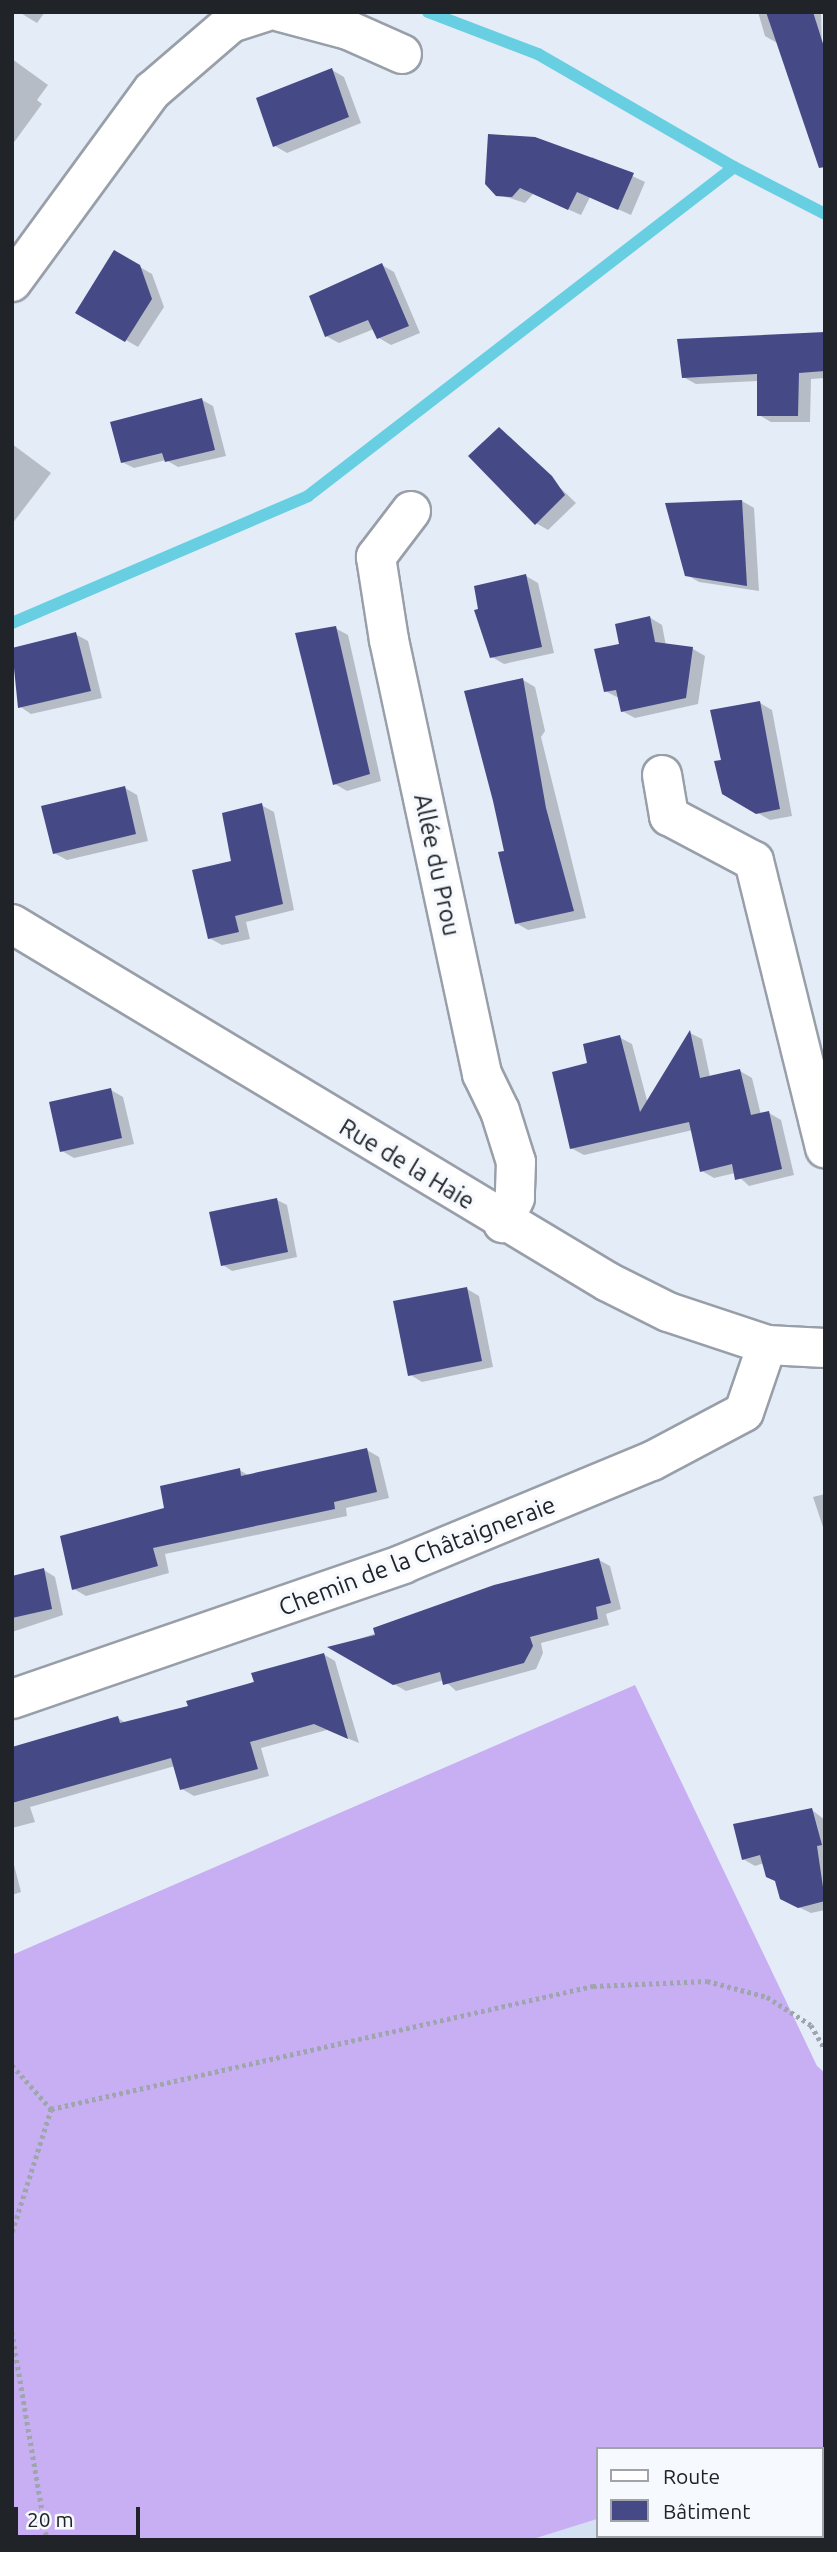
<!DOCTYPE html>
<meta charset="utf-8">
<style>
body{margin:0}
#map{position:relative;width:837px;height:2552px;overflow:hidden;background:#e4ecf7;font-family:Ubuntu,sans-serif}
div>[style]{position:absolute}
.built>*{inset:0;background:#d4e1f2}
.forest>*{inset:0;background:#c8aef3}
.shadow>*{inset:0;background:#0003}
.stream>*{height:12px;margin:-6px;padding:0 6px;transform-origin:6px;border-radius:6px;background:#67cfe1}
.building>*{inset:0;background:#454986}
.path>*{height:4.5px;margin-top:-2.25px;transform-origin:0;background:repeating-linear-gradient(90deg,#9ea5ad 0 3.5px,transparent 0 7px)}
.roads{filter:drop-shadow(2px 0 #989fa9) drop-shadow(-2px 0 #989fa9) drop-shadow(0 2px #989fa9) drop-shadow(0 -2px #989fa9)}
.minor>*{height:38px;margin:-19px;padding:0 19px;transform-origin:19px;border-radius:19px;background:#fff}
span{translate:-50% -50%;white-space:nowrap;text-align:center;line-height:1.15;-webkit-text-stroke:7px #f6f9fd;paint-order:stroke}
.street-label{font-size:24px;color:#202327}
.frame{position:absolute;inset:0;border:14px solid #202327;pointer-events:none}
.legend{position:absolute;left:596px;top:2447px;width:228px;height:91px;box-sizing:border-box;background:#f6f9fd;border:2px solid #a0a3a7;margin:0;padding:9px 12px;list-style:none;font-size:21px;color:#202327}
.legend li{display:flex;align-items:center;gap:14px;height:35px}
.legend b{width:35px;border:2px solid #a0a3a7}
.scale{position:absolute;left:14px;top:2507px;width:126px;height:32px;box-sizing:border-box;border:4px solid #202327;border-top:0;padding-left:9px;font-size:21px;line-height:24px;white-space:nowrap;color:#202327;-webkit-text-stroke:5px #f6f9fd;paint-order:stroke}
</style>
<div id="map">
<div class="built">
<i style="clip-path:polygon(597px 2519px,597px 2536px,808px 2540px,530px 2540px)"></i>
</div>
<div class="forest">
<i style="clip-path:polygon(635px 1685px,817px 2066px,825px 2073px,825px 2540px,807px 2536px,821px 2536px,821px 2449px,597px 2449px,597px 2519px,530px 2540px,12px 2540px,12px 1955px)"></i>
</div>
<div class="shadow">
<i style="clip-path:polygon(19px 12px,45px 12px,37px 23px)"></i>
<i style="clip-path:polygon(758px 12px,821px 12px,825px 146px,777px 43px,765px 36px)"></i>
<i style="clip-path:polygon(12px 59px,48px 85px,37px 100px,42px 104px,12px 145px)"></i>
<i style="clip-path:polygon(332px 70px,344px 77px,361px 123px,287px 153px,275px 146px)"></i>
<i style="clip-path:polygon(592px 157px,645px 182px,631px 215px,590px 197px,581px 215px,533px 194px,525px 203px,497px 194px,589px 162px)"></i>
<i style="clip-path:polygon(114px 252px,152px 274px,164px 307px,138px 347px,78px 312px)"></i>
<i style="clip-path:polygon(382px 265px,394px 272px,420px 333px,391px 345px,379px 338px,374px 329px,339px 343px,326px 336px)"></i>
<i style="clip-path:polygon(825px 334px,825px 378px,811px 379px,810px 422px,771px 422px,759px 415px,758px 381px,696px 384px,683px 377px)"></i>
<i style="clip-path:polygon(202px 400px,213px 406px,226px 456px,178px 467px,166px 460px,134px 468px,122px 462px)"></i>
<i style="clip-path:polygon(499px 429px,576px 503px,548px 530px,536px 523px)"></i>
<i style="clip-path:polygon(12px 444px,51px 473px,12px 524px)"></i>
<i style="clip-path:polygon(742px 501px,754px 508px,759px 591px,699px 582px,687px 575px)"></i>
<i style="clip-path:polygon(526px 576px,538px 583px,554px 653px,504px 664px,492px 657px)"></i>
<i style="clip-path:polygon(649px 617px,662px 625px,666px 646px,693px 649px,705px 656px,698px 704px,635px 718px,622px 711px,619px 698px,605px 691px)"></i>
<i style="clip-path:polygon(335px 628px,348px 635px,381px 781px,347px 791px,335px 784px)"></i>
<i style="clip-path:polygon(75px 634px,88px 641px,102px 698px,31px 714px,19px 706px,12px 650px)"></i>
<i style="clip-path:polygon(523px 680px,535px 687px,545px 731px,541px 737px,586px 918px,528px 930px,516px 923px,506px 853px)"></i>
<i style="clip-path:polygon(760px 703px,772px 710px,792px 816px,770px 820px,723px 793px,723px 761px)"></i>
<i style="clip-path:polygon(125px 788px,137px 795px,148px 841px,67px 860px,54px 853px)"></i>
<i style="clip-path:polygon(261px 805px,274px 812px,294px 910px,246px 922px,250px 939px,222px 945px,209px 938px,233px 862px)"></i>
<i style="clip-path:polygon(690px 1033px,702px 1039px,710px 1077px,740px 1071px,752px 1078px,761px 1115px,769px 1113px,781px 1120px,794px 1175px,749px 1186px,735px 1173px,714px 1178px,702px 1171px,693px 1130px,584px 1155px,571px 1148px,589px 1065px,619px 1037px,632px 1044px,648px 1104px)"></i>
<i style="clip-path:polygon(111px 1090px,123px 1097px,134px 1144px,74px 1158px,62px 1151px)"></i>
<i style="clip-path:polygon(277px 1200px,287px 1205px,297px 1257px,232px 1271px,223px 1265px)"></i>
<i style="clip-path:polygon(467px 1289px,479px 1296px,493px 1367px,422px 1382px,409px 1374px)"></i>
<i style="clip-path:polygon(367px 1450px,379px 1457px,389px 1498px,346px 1508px,347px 1516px,165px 1554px,169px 1573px,86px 1596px,74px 1589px,166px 1510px,239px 1470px,250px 1476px)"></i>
<i style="clip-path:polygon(825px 1494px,825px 1533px,813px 1497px)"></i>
<i style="clip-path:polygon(599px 1560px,610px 1566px,621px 1609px,606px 1614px,609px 1625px,541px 1643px,543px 1653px,536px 1669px,456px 1691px,444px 1680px,406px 1691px,331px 1648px)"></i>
<i style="clip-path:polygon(44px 1570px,55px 1577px,63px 1615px,12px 1632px,12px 1578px)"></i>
<i style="clip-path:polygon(323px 1654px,335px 1661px,359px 1743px,327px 1730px,261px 1748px,269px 1776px,194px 1796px,182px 1789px,175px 1766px,30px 1807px,35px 1822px,12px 1828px,12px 1761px,118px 1718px,126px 1723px,190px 1707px)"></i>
<i style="clip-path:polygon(812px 1810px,825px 1820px,825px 1910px,811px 1913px,794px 1905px,764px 1863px,755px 1866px,743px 1859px)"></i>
<i style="clip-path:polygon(12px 1857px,21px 1892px,12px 1895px)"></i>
</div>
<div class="stream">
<i style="left:428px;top:12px;width:118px;rotate:20.9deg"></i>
<i style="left:538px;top:54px;width:226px;rotate:30deg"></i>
<i style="left:12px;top:623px;width:322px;rotate:-23.2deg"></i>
<i style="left:308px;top:496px;width:538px;rotate:-37.68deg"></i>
<i style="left:734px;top:167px;width:102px;rotate:27.3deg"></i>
</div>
<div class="building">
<i style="clip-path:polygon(766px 12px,813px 12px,825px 50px,825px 167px,819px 168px)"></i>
<i style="clip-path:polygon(332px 68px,349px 117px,273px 147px,256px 98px)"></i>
<i style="clip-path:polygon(488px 134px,535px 137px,634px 173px,618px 210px,577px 192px,568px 210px,520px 188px,512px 197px,496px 196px,485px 184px)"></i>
<i style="clip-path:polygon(114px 250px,140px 265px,152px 299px,125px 342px,75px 313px)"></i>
<i style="clip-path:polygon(382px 263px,409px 326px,377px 339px,368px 320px,325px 337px,309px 296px)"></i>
<i style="clip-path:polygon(825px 332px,825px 371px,799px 373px,798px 416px,757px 416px,757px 374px,682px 378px,677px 339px)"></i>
<i style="clip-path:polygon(202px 398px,215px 450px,165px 462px,162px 453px,121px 463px,110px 422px)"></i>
<i style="clip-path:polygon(499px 427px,552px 476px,565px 495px,535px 525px,468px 456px)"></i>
<i style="clip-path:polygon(742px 500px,747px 586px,685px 576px,665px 503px)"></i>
<i style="clip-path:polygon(526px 574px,542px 647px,490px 658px,474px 610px,478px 609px,474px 586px)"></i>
<i style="clip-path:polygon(650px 616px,655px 642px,693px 647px,686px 698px,621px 712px,616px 690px,604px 692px,594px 649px,619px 644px,615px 624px)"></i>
<i style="clip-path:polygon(336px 626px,370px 774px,333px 785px,295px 633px)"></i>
<i style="clip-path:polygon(76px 632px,91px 691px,18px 708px,12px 648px)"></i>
<i style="clip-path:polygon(523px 678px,546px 808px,574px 911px,515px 924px,498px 852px,504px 851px,493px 801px,464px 691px)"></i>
<i style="clip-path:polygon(760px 701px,780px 809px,756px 814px,722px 794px,714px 761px,721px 760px,710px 710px)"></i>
<i style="clip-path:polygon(125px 786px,136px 834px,53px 854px,41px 806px)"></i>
<i style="clip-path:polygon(262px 803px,283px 904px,235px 916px,239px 932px,208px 939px,192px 870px,231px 861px,222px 813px)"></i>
<i style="clip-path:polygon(690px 1030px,700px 1078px,740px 1069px,751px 1115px,769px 1111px,782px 1169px,735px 1180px,732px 1164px,700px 1172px,689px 1122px,570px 1149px,552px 1072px,587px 1063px,583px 1044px,620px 1035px,640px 1112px)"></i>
<i style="clip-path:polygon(111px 1088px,122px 1138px,60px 1152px,49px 1102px)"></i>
<i style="clip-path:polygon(277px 1198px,288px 1252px,221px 1266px,209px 1212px)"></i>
<i style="clip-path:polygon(467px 1287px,482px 1361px,408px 1376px,393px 1301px)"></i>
<i style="clip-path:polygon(367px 1448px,377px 1492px,334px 1502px,335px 1509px,153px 1548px,158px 1566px,72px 1590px,60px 1536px,164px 1508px,160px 1486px,240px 1468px,241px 1476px)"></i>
<i style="clip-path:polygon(599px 1558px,611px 1603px,596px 1607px,598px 1619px,530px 1637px,533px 1646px,524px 1663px,443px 1685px,440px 1672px,393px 1685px,327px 1647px,375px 1635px,373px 1628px,494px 1585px)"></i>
<i style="clip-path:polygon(44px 1568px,52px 1609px,12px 1618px,12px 1576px)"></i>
<i style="clip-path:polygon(324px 1653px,348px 1739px,314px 1724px,250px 1742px,258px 1769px,180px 1790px,171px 1758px,12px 1803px,12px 1747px,118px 1716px,120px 1723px,188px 1706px,186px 1701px,254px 1682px,251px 1673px)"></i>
<i style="clip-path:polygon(812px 1808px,822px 1845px,817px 1846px,825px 1901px,798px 1908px,780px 1899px,775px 1881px,766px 1877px,760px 1855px,742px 1860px,733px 1824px)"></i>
</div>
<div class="path">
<i style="left:12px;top:2065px;width:59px;rotate:48.4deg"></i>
<i style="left:12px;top:2232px;width:129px;rotate:-72.4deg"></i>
<i style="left:51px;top:2109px;width:556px;rotate:-12.79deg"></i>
<i style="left:593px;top:1986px;width:114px;rotate:-2.5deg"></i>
<i style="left:707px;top:1981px;width:62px;rotate:14.9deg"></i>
<i style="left:767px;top:1997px;width:52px;rotate:32.5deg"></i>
<i style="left:811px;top:2025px;width:28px;rotate:60deg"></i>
<i style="left:12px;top:2332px;width:211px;rotate:80.4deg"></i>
</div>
<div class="roads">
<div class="minor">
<i style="left:280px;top:12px;width:70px;rotate:14.8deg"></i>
<i style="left:348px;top:30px;width:59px;rotate:24deg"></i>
<i style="left:12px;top:282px;width:237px;rotate:-53.8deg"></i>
<i style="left:152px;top:91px;width:104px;rotate:-40.7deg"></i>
<i style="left:231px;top:23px;width:36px;rotate:-18deg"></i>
<i style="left:411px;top:511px;width:58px;rotate:127.3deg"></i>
<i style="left:376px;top:557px;width:84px;rotate:81.1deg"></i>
<i style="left:389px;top:640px;width:444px;rotate:77.9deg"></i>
<i style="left:482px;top:1074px;width:41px;rotate:64.1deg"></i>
<i style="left:500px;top:1111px;width:53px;rotate:72.6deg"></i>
<i style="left:516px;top:1162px;width:36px;rotate:92deg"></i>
<i style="left:515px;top:1198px;width:28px;rotate:116deg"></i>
<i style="left:662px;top:775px;width:42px;rotate:80.3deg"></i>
<i style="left:669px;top:816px;width:96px;rotate:27.9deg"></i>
<i style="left:754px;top:861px;width:296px;rotate:76.1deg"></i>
<i style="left:12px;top:924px;width:695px;rotate:30.99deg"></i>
<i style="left:608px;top:1282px;width:67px;rotate:26.6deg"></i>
<i style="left:668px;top:1312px;width:104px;rotate:18.4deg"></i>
<i style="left:767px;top:1345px;width:58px;rotate:3deg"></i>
<i style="left:12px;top:1699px;width:414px;rotate:-19deg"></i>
<i style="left:403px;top:1564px;width:269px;rotate:-22.5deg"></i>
<i style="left:652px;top:1461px;width:104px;rotate:-28deg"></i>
<i style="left:744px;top:1412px;width:71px;rotate:-71.1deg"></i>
</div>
</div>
<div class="street-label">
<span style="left:437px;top:865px;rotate:78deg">Allée du Prou</span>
<span style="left:407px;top:1164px;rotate:31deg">Rue de la Haie</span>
<span style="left:417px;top:1556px;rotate:-21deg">Chemin de la Châtaigneraie</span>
</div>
<div class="frame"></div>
<ul class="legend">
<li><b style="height:9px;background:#fff"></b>Route</li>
<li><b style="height:19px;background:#454986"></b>Bâtiment</li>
</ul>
<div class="scale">20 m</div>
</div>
